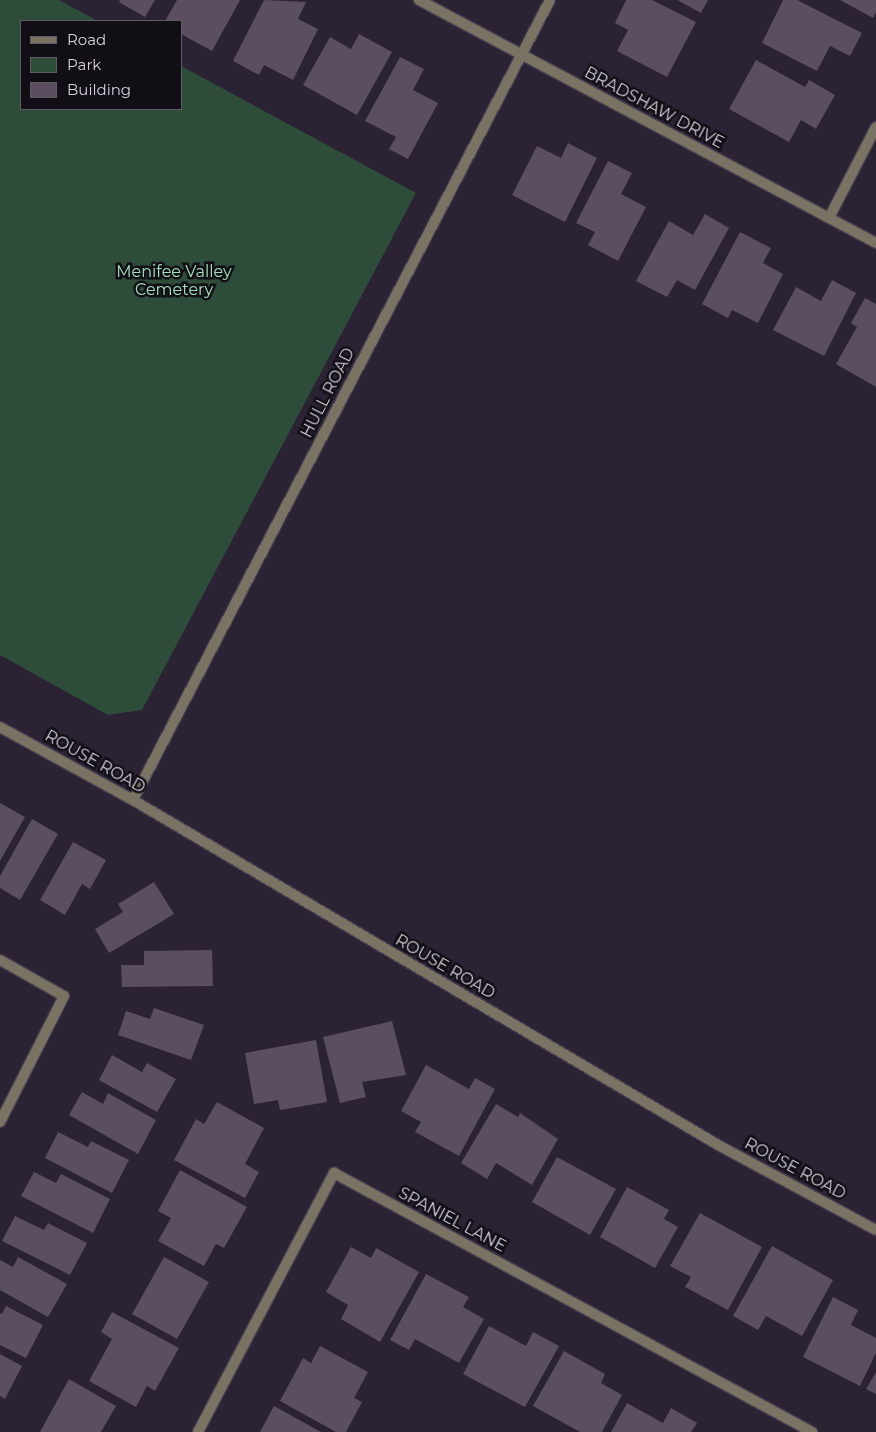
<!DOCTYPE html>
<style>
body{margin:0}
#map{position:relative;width:876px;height:1432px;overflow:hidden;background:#2b2234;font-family:Montserrat,sans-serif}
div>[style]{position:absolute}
.green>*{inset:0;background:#2e4c3a}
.building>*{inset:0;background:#5b4e60}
.roads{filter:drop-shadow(1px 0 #463e4f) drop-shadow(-1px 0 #463e4f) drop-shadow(0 1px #463e4f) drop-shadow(0 -1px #463e4f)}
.minor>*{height:10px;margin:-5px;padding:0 5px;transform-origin:5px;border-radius:5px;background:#7a7364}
.tertiary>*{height:10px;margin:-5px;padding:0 5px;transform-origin:5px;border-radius:5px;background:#7a7364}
span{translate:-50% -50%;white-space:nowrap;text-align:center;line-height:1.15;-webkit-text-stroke:5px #110e15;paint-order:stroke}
.street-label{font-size:16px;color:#d6d1dc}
.park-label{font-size:16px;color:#a3e1ba}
.legend{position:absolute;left:20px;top:20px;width:162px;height:90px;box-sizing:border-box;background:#110e15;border:1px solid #605c65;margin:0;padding:6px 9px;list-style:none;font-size:15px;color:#d6d1dc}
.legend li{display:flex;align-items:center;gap:10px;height:25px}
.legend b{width:25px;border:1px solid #605c65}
</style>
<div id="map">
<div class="green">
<i style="clip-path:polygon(0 0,59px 0,98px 21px,21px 21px,21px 109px,181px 109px,181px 66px,416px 193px,142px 710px,108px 715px,0 655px)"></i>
</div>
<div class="building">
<i style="clip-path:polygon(120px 0,155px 0,145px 17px,119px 2px)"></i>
<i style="clip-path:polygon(177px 0,240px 0,212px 51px,181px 34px,181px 21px,165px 21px)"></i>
<i style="clip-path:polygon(264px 0,306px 2px,298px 19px,318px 29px,293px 80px,264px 65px,259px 75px,233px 61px)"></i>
<i style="clip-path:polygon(626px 0,652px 0,696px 22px,667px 77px,617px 51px,628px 30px,615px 23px)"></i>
<i style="clip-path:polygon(677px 0,708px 0,701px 13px)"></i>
<i style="clip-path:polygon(783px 0,797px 0,862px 33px,850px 56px,830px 46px,817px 71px,762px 43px)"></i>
<i style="clip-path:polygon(840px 0,876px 0,876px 12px,873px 18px)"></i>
<i style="clip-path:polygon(359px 34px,392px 52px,357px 115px,303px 85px,330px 37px,351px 49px)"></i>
<i style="clip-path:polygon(400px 57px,424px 69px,413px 90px,438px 103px,408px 159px,389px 149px,396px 137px,365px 121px)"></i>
<i style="clip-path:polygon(756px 60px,805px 87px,809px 80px,835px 95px,816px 129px,801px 120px,789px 142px,729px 109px)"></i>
<i style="clip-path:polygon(568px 143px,597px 158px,565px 222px,512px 195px,537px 146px,561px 158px)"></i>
<i style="clip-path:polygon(608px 161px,632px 173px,621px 194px,646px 207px,618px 261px,588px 245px,595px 232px,576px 223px)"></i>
<i style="clip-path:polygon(705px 214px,729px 228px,695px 290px,677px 280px,667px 297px,636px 281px,669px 221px,693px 235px)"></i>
<i style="clip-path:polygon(740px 232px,771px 248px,763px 263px,783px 274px,758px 323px,732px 310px,728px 318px,702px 304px)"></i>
<i style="clip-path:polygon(832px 280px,856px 293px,824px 356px,773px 330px,796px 287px,821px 301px)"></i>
<i style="clip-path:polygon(865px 298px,876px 304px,876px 387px,836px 364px,857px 327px,851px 323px)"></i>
<i style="clip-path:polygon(0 803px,25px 817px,0 861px)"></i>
<i style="clip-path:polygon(32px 819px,58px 834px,20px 900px,0 888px,0 876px)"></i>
<i style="clip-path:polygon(73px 842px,106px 860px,90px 889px,82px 884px,65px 915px,40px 900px)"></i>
<i style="clip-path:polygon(154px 882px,174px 914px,109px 953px,95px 929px,123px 912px,118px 904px)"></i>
<i style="clip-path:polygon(212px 950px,213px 986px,122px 987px,121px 965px,144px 965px,144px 951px)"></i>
<i style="clip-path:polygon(154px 1008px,204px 1025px,191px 1060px,118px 1035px,126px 1011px,150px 1019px)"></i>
<i style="clip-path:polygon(392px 1021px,406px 1075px,362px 1082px,366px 1097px,340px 1103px,323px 1037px)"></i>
<i style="clip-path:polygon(316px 1040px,327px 1102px,280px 1110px,278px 1100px,254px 1104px,245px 1053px)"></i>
<i style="clip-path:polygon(112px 1055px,142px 1072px,147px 1063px,176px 1079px,157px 1112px,99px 1080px)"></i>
<i style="clip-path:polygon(426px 1065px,469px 1089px,475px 1078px,495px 1089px,459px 1156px,415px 1132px,421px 1122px,401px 1111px)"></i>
<i style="clip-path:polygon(82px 1092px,103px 1104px,108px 1093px,156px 1120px,138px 1154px,69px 1115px)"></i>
<i style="clip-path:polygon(217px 1102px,264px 1128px,245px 1164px,259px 1172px,245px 1198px,174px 1160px,196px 1119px,204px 1124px)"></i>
<i style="clip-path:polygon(496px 1104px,518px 1117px,520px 1113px,558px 1139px,532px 1185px,496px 1163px,487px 1179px,461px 1163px)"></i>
<i style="clip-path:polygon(58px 1132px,88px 1147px,91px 1141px,129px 1160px,112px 1193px,45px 1158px)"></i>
<i style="clip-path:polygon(557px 1157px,616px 1189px,590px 1235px,532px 1202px)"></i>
<i style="clip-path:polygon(180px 1170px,247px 1207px,224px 1248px,216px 1244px,204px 1266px,158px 1241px,171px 1218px,158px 1211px)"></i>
<i style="clip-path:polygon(34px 1172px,56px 1183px,61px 1174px,110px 1199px,93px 1233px,21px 1196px)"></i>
<i style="clip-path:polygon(627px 1187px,669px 1210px,664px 1219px,678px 1227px,655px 1268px,600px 1237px)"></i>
<i style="clip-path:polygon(700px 1213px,762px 1247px,728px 1310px,685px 1287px,691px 1277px,670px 1266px)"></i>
<i style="clip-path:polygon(15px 1216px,44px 1230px,48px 1223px,87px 1243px,70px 1275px,2px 1241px)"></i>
<i style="clip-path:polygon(772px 1246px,833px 1280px,802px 1336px,766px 1316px,758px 1330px,733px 1316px)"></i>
<i style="clip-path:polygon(351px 1247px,371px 1258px,376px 1248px,419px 1272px,380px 1342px,341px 1319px,348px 1305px,326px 1292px)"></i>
<i style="clip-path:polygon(18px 1257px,67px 1284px,48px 1317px,0 1290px,0 1260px,13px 1267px)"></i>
<i style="clip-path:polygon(164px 1257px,209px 1282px,177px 1339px,132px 1314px)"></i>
<i style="clip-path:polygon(426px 1274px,469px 1297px,463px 1307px,484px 1319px,459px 1363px,415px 1339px,409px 1350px,390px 1340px)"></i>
<i style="clip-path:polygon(833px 1297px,858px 1310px,851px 1325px,876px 1338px,876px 1353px,860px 1386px,803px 1357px)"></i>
<i style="clip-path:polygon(6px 1306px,43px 1325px,26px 1358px,0 1345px,0 1313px,2px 1314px)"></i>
<i style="clip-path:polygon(112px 1312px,179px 1348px,155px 1391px,147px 1386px,136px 1407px,89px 1381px,112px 1339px,101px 1332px)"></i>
<i style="clip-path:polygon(489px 1326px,526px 1346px,533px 1332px,559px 1346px,525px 1407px,463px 1374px)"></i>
<i style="clip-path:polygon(320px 1346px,368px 1372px,354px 1398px,362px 1402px,346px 1432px,336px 1432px,280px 1401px,303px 1358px,311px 1363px)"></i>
<i style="clip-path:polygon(564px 1351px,605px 1374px,601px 1383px,622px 1395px,602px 1432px,580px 1432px,533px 1406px)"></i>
<i style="clip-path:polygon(0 1354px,22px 1366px,5px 1399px,0 1396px)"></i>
<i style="clip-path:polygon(876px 1372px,876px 1394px,866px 1389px)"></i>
<i style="clip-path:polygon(69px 1379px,116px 1406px,101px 1432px,40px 1432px)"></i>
<i style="clip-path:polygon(627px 1403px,663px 1423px,671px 1408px,697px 1423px,691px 1432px,611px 1432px)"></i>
<i style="clip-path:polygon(274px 1406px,321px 1432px,260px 1432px)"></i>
</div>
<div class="roads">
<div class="minor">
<i style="left:419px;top:0;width:518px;rotate:28deg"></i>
<i style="left:829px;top:218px;width:102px;rotate:-62.7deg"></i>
<i style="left:133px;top:800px;width:902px;rotate:-62.47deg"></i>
<i style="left:0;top:960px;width:73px;rotate:29.4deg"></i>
<i style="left:64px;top:996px;width:141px;rotate:116.9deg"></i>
<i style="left:198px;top:1432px;width:293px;rotate:-62.3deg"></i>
<i style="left:334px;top:1173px;width:544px;rotate:28.45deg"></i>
</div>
<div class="tertiary">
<i style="left:0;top:727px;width:152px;rotate:28.8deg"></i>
<i style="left:133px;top:800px;width:681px;rotate:30.52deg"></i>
<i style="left:720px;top:1146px;width:177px;rotate:28.3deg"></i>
</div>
</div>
<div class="street-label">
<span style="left:654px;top:108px;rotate:28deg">BRADSHAW DRIVE</span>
<span style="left:328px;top:393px;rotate:-63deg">HULL ROAD</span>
<span style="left:95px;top:762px;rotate:29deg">ROUSE ROAD</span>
<span style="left:445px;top:967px;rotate:30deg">ROUSE ROAD</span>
<span style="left:795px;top:1169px;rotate:28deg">ROUSE ROAD</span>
<span style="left:452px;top:1220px;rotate:28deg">SPANIEL LANE</span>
</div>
<div class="park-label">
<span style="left:174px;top:281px">Menifee Valley<br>Cemetery</span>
</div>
<ul class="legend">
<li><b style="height:6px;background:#7a7364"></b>Road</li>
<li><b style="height:14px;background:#2e4c3a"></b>Park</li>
<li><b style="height:14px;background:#5b4e60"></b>Building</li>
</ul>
</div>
